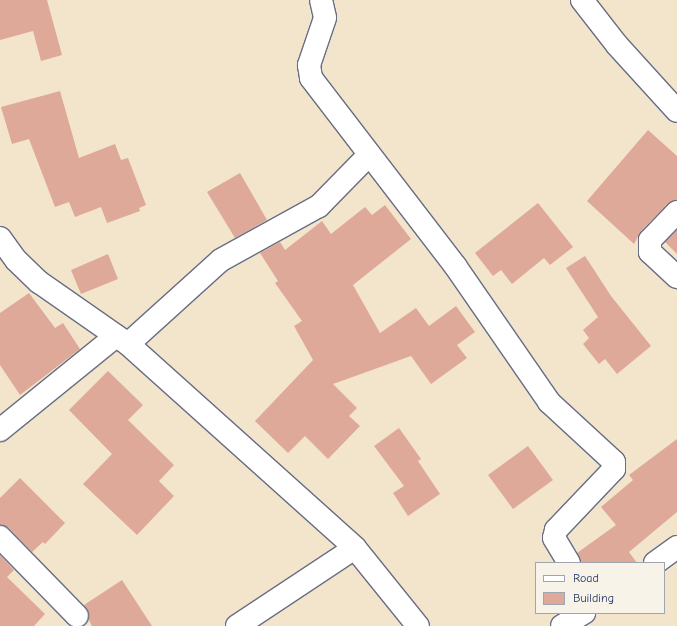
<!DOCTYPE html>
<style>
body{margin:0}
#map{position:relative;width:677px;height:626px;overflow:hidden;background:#f3e4cc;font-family:"Comic Neue",sans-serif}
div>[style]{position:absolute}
.building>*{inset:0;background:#dfa99a}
.roads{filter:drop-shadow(1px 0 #676e84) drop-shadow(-1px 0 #676e84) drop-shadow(0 1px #676e84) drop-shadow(0 -1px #676e84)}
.street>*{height:22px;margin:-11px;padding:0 11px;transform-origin:11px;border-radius:11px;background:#fff}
span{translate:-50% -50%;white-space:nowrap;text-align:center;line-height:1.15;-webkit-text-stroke:3px #f7f3e8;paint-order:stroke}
.legend{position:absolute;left:535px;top:562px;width:130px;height:52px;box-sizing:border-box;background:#f7f3e8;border:1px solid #9fa5b1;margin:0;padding:5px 7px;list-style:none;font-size:12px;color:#1b2f5e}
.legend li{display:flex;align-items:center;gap:8px;height:20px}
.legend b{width:20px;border:1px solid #9fa5b1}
</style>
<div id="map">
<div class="building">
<i style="clip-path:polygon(0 0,47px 0,62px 55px,41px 61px,33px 31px,0 40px)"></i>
<i style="clip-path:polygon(60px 91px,79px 158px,115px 144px,121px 160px,128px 158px,146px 205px,139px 208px,140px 211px,107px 223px,101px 207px,75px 217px,69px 202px,55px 207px,29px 139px,12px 144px,1px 107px)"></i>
<i style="clip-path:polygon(648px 130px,677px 156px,677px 200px,668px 203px,641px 231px,634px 244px,587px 201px)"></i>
<i style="clip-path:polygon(240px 173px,267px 220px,235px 238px,207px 192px)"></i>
<i style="clip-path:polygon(538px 203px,573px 247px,550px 265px,544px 258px,512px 284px,501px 270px,493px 276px,475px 253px)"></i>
<i style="clip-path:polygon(385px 205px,411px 239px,353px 285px,380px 333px,416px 308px,429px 326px,456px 306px,475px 332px,457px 345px,467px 358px,431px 384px,411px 356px,333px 384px,357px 408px,349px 416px,360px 426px,328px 459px,305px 436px,288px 453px,255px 421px,313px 360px,294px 326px,302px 321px,275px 283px,278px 281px,260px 253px,280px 242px,285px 250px,322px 221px,331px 234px,365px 207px,372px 215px)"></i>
<i style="clip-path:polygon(677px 230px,677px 254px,665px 242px)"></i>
<i style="clip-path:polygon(108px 254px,118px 279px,81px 294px,71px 270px)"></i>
<i style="clip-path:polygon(585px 256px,611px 296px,651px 346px,617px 374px,605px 359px,599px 364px,583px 344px,589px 338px,583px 330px,598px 317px,566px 268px)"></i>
<i style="clip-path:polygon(29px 293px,55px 328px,63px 323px,80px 349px,20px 395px,0 365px,0 313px)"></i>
<i style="clip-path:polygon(108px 371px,143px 405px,128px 420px,174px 465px,159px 481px,174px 496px,137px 535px,83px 484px,112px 454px,69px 410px)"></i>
<i style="clip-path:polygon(399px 428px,421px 459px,418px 461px,440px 494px,408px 516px,393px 493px,404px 486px,374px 446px)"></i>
<i style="clip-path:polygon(677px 439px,677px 512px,629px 552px,637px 563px,581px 563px,577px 553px,616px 525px,601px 507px,633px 480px,629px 475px)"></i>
<i style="clip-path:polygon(528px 446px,553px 480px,513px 509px,488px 475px)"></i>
<i style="clip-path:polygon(20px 478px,65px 523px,45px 544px,43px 542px,32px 552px,9px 528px,0 525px,0 498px)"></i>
<i style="clip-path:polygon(0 555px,14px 570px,7px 577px,45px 614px,34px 626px,0 626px)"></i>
<i style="clip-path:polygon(122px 580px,152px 626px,92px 626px,89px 620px,89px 613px,84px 605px)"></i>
</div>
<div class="roads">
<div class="street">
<i style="left:321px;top:0;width:18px;rotate:77deg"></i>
<i style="left:325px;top:18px;width:50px;rotate:108.8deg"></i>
<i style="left:309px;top:65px;width:13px;rotate:81deg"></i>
<i style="left:311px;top:78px;width:238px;rotate:52.5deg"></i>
<i style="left:456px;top:267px;width:164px;rotate:55.4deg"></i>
<i style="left:549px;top:402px;width:88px;rotate:42.7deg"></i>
<i style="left:614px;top:462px;width:7px;rotate:90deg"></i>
<i style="left:614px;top:469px;width:84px;rotate:133.6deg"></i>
<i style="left:556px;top:530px;width:8px;rotate:104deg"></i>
<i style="left:554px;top:538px;width:29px;rotate:59deg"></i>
<i style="left:582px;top:0;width:57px;rotate:52.1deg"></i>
<i style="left:617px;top:45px;width:89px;rotate:47.7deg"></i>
<i style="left:677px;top:212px;width:39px;rotate:134deg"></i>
<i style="left:650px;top:240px;width:12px;rotate:90deg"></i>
<i style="left:650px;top:252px;width:37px;rotate:43deg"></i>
<i style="left:0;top:238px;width:27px;rotate:54deg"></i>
<i style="left:16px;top:260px;width:32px;rotate:44deg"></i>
<i style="left:39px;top:282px;width:108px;rotate:34.9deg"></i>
<i style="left:128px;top:344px;width:305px;rotate:41.9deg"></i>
<i style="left:355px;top:548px;width:100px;rotate:51.1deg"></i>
<i style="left:128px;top:344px;width:125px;rotate:-42.1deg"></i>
<i style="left:221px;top:260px;width:112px;rotate:-28.9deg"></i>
<i style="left:319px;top:206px;width:71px;rotate:-45.6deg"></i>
<i style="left:0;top:430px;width:149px;rotate:-39deg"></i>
<i style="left:0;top:537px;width:110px;rotate:45.7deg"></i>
<i style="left:655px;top:563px;width:27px;rotate:-36deg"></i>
<i style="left:237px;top:626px;width:141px;rotate:-33.5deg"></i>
<i style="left:562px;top:626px;width:26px;rotate:-31deg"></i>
</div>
</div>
<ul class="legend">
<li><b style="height:5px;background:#fff"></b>Road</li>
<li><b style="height:11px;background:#dfa99a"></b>Building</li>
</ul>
</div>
